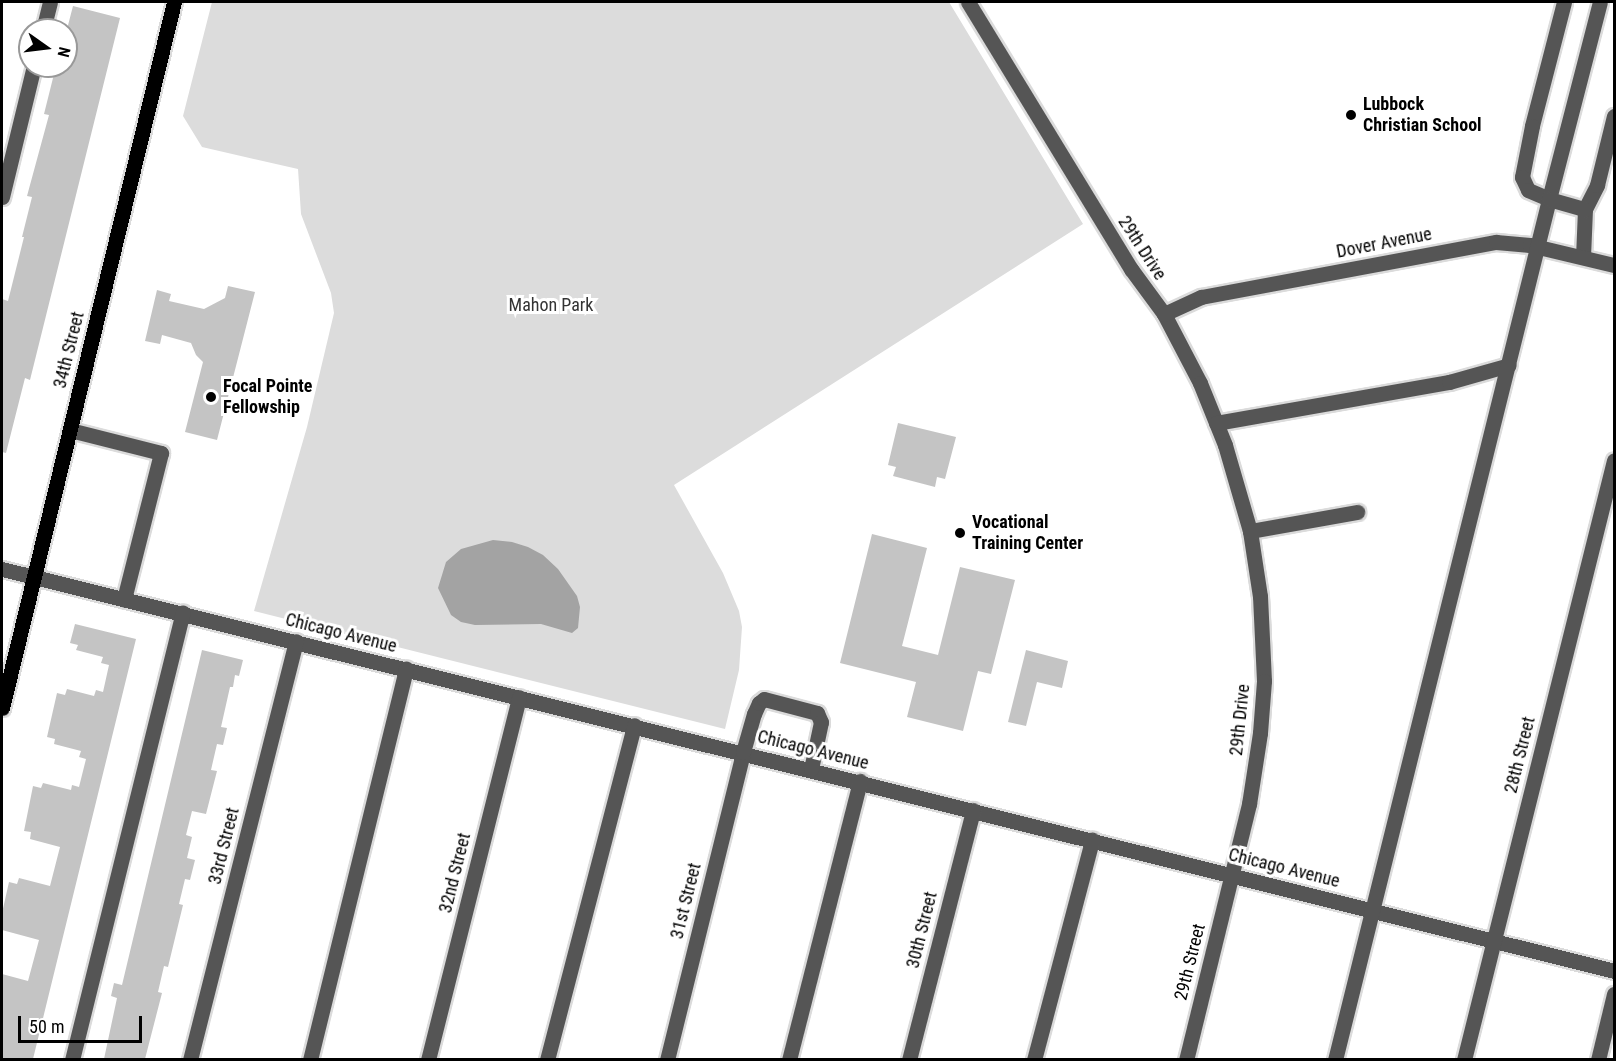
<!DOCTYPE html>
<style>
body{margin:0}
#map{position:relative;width:1616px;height:1061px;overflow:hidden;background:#fff;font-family:"Roboto Condensed",sans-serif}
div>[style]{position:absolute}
.green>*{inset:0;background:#dcdcdc}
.water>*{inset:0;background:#a3a3a3}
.building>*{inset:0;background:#c4c4c4}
.roads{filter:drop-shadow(2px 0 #dbdbdb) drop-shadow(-2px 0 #dbdbdb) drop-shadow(0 2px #dbdbdb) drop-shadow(0 -2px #dbdbdb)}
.minor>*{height:15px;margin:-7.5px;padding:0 7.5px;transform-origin:7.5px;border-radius:7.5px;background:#555}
.major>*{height:15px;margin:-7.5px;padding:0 7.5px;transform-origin:7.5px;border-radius:7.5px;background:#000}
.dots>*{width:16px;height:16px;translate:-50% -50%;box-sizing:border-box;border:3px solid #fff;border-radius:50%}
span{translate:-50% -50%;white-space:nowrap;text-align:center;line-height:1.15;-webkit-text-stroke:6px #fff;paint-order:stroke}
.poi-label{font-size:18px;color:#000;font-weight:700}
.left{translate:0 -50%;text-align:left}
.street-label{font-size:18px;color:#000}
.park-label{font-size:18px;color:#333}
.frame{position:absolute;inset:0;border:3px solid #000;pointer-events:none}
.north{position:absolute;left:18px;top:18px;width:60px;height:60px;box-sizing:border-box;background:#fff;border:2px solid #999;border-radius:50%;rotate:104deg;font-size:16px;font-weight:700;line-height:24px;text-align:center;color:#000}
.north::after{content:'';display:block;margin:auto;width:21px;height:27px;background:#000;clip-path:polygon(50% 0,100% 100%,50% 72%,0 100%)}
.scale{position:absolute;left:18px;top:1016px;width:124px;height:27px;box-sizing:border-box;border:3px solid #000;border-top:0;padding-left:8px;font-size:18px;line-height:21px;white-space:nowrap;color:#000;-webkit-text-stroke:4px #fff;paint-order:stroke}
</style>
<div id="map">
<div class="green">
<i style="clip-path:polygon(212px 2px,949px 2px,1083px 224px,674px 485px,723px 573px,739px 611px,742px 627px,739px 670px,725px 729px,254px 611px,307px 427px,334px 313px,331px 293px,301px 214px,298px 169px,202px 147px,183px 116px)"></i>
</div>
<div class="water">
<i style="clip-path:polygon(493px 540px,512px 542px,528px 547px,543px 555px,558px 569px,577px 596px,580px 607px,578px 628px,572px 633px,541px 624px,475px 625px,461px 622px,451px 615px,438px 588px,446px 562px,461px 549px)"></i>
</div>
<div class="building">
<i style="clip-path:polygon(73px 6px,120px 18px,30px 380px,25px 378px,6px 453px,2px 452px,2px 299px,8px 301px,24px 237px,22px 237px,32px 197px,27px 196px,49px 115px,44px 114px,56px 66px,66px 66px,66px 33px)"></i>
<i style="clip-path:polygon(228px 286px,255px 292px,217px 440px,185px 432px,203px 362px,196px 355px,191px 343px,162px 335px,160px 344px,145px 341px,157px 290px,171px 294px,169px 301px,204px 309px,225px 298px)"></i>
<i style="clip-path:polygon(898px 423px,956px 437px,945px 479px,937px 477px,935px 487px,893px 476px,896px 467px,888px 465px)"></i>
<i style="clip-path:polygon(872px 534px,927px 548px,902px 646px,938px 655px,960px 567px,1015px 580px,991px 674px,978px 671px,963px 731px,907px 717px,916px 682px,840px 663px)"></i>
<i style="clip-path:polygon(75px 624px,136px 639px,33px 1059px,2px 1059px,2px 974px,28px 981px,39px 940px,2px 930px,2px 913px,9px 882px,17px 884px,19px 878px,50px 886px,60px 847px,30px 839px,31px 832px,24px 831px,33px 786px,41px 788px,43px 783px,71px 790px,72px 785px,79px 787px,86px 759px,79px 757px,81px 751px,54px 744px,55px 739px,47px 737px,57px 693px,65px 695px,67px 689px,94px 696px,96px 690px,103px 692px,109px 665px,101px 663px,103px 657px,76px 650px,78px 645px,70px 643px)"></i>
<i style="clip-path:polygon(202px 650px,243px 660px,239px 676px,235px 675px,233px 687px,230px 687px,221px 727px,227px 728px,223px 745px,217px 744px,211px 770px,217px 771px,206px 814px,192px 811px,186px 835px,192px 837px,187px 858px,195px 860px,190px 880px,185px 879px,179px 904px,183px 905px,168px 967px,164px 966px,158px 992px,162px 993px,145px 1059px,104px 1059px,117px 998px,111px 996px,114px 983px,122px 985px)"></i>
<i style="clip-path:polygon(1026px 650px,1068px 661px,1062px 688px,1037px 682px,1026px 726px,1008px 722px)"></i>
</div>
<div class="roads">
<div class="minor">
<i style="left:968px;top:2px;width:313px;rotate:58.6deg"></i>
<i style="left:1131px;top:269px;width:56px;rotate:53.7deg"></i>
<i style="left:1164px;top:314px;width:78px;rotate:62.4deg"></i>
<i style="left:1200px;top:383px;width:67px;rotate:68deg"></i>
<i style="left:1225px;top:445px;width:90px;rotate:73.8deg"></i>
<i style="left:1250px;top:531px;width:66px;rotate:81.3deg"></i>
<i style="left:1260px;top:596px;width:85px;rotate:87.3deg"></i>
<i style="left:1264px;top:681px;width:52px;rotate:94.4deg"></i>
<i style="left:1260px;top:733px;width:72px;rotate:98.8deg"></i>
<i style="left:1249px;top:804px;width:264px;rotate:103.8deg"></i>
<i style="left:1564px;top:2px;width:128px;rotate:104.5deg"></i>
<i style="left:1532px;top:126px;width:52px;rotate:101.1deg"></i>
<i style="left:1522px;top:177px;width:14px;rotate:65deg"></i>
<i style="left:1528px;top:190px;width:23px;rotate:23deg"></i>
<i style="left:1549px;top:199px;width:203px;rotate:-75.5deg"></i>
<i style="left:43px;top:30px;width:29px;rotate:-76deg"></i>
<i style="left:2px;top:197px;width:135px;rotate:-76.3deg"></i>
<i style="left:1583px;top:257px;width:48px;rotate:-87.6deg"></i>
<i style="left:1585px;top:209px;width:27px;rotate:-63deg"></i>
<i style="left:1597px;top:185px;width:71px;rotate:-76.2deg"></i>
<i style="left:1164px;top:314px;width:41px;rotate:-24.7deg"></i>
<i style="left:1201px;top:297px;width:300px;rotate:-10.6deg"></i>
<i style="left:1496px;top:242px;width:34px;rotate:5deg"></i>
<i style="left:1530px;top:245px;width:86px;rotate:13.4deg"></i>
<i style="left:1216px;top:423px;width:237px;rotate:-10deg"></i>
<i style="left:1449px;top:382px;width:62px;rotate:-15.8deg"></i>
<i style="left:70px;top:430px;width:94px;rotate:14.2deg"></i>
<i style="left:161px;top:453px;width:151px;rotate:104.2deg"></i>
<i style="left:1250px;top:531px;width:109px;rotate:-10.1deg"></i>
<i style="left:2px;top:569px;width:1661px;rotate:14deg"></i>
<i style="left:72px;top:1060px;width:461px;rotate:-76.1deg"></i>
<i style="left:190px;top:1060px;width:432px;rotate:-75.8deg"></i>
<i style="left:310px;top:1060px;width:403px;rotate:-76.2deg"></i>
<i style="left:428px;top:1060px;width:374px;rotate:-75.9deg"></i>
<i style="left:547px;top:1060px;width:346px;rotate:-75.4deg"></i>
<i style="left:667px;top:1060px;width:317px;rotate:-76.1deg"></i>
<i style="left:743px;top:752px;width:40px;rotate:-74deg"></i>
<i style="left:754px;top:714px;width:12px;rotate:-66deg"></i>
<i style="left:759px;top:703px;width:6px;rotate:-39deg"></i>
<i style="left:764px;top:699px;width:55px;rotate:14.8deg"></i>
<i style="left:817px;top:713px;width:10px;rotate:66deg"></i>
<i style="left:821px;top:722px;width:48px;rotate:102deg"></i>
<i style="left:789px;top:1060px;width:288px;rotate:-75.7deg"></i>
<i style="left:909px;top:1060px;width:258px;rotate:-75.6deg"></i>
<i style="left:1034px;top:1060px;width:228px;rotate:-75.2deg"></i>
<i style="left:1335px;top:1060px;width:887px;rotate:-76.04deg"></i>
<i style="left:1549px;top:199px;width:37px;rotate:16deg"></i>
<i style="left:1464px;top:1060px;width:618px;rotate:-75.96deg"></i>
<i style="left:1598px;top:1060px;width:68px;rotate:-76.4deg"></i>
</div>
<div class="major">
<i style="left:2px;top:708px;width:727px;rotate:-76.31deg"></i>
</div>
</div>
<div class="dots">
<i style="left:1351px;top:115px;background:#000"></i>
<i style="left:211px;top:397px;background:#000"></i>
<i style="left:960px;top:533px;background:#000"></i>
</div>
<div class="poi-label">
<span class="left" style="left:1363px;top:115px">Lubbock<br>Christian School</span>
<span class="left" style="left:223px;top:397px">Focal Pointe<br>Fellowship</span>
<span class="left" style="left:972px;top:533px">Vocational<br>Training Center</span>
</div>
<div class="street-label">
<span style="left:1384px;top:243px;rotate:-11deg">Dover Avenue</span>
<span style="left:1142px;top:248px;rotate:57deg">29th Drive</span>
<span style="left:69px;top:350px;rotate:-76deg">34th Street</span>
<span style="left:341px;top:633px;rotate:14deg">Chicago Avenue</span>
<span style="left:1240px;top:720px;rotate:-84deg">29th Drive</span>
<span style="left:813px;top:750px;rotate:14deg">Chicago Avenue</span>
<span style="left:1520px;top:755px;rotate:-76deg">28th Street</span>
<span style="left:224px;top:846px;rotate:-76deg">33rd Street</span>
<span style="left:1284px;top:868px;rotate:14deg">Chicago Avenue</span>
<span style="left:455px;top:873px;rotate:-76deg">32nd Street</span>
<span style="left:686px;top:901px;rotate:-76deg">31st Street</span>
<span style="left:922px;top:930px;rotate:-76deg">30th Street</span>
<span style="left:1190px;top:962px;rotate:-76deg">29th Street</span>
</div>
<div class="park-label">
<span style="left:551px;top:305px">Mahon Park</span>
</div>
<div class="frame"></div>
<div class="north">N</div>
<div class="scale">50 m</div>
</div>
